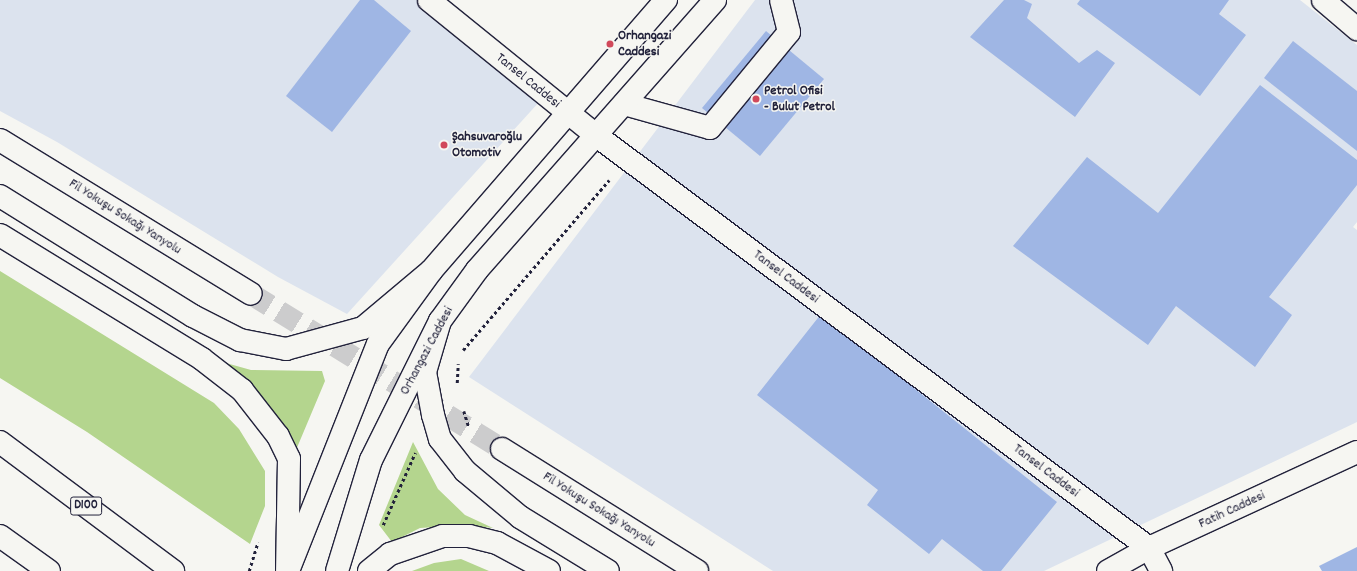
<!DOCTYPE html>
<meta charset="utf-8">
<style>
body{margin:0}
#map{position:relative;width:1357px;height:571px;overflow:hidden;background:#f6f6f2;font-family:Dekko,sans-serif}
div>[style]{position:absolute}
.built>*{inset:0;background:#dce3ee}
.green>*{inset:0;background:#b4d58e}
.building>*{inset:0;background:#9fb6e4}
.major-tunnel>*{height:22px;margin-top:-11px;transform-origin:0;background:repeating-linear-gradient(90deg,#cccccd 0 22px,transparent 0 33px)}
.path>*{height:2.5px;margin-top:-1.25px;transform-origin:0;background:repeating-linear-gradient(90deg,#22223b 0 3px,transparent 0 6px)}
.roads{filter:drop-shadow(1px 0 #22223b) drop-shadow(-1px 0 #22223b) drop-shadow(0 1px #22223b) drop-shadow(0 -1px #22223b)}
.minor>*{height:22px;margin:-11px;padding:0 11px;transform-origin:11px;border-radius:11px;background:#f6f6f2}
.major>*{height:22px;margin:-11px;padding:0 11px;transform-origin:11px;border-radius:11px;background:#f6f6f2}
.highway>*{height:22px;margin:-11px;padding:0 11px;transform-origin:11px;border-radius:11px;background:#f6f6f2}
.dots>*{width:11px;height:11px;translate:-50% -50%;box-sizing:border-box;border:2px solid #f6f6f2;border-radius:50%}
span{translate:-50% -50%;white-space:nowrap;text-align:center;line-height:1.15;-webkit-text-stroke:3px #f6f6f2;paint-order:stroke}
.shield-label span{padding:1px 3px;background:#f6f6f2;border:1px solid;border-radius:3px;-webkit-text-stroke-width:0}
.shield-label{font-size:13px;color:#22223b;font-weight:700}
.poi-label{font-size:14px;color:#22223b;font-weight:700}
.left{translate:0 -50%;text-align:left}
.street-label{font-size:14px;color:#22223b}
</style>
<div id="map">
<div class="built">
<i style="clip-path:polygon(0 0,436px 0,550px 90px,347px 314px,278px 277px,57px 142px,0 111px)"></i>
<i style="clip-path:polygon(755px 0,1300px 0,1357px 45px,1357px 222px,1353px 227px,1357px 230px,1357px 422px,1044px 571px,773px 571px,469px 377px)"></i>
</div>
<div class="green">
<i style="clip-path:polygon(0 271px,214px 403px,239px 429px,265px 471px,265px 506px,250px 544px,87px 432px,0 378px)"></i>
<i style="clip-path:polygon(226px 363px,251px 370px,322px 371px,325px 381px,296px 450px,254px 386px,228px 370px)"></i>
<i style="clip-path:polygon(413px 442px,438px 489px,465px 515px,493px 528px,465px 525px,420px 528px,392px 542px,379px 525px)"></i>
<i style="clip-path:polygon(461px 559px,489px 571px,412px 571px,434px 563px)"></i>
</div>
<div class="building">
<i style="clip-path:polygon(360px 0,374px 0,411px 31px,332px 132px,286px 96px)"></i>
<i style="clip-path:polygon(1004px 0,1024px 0,1032px 4px,1027px 18px,1079px 63px,1097px 50px,1115px 63px,1075px 117px,970px 37px)"></i>
<i style="clip-path:polygon(1080px 0,1229px 0,1219px 14px,1246px 35px,1200px 96px,1077px 4px)"></i>
<i style="clip-path:polygon(766px 31px,824px 79px,760px 156px,702px 108px)"></i>
<i style="clip-path:polygon(1293px 41px,1357px 91px,1357px 151px,1264px 78px)"></i>
<i style="clip-path:polygon(1260px 85px,1357px 160px,1357px 185px,1269px 297px,1292px 315px,1255px 367px,1176px 306px,1148px 345px,1013px 246px,1087px 157px,1158px 213px)"></i>
<i style="clip-path:polygon(821px 314px,1057px 502px,1001px 571px,983px 571px,942px 539px,929px 554px,867px 505px,878px 490px,757px 395px)"></i>
<i style="clip-path:polygon(1357px 547px,1357px 571px,1322px 571px,1319px 566px)"></i>
</div>
<div class="major-tunnel">
<i style="left:251px;top:294px;width:295px;rotate:31.7deg"></i>
</div>
<div class="path">
<i style="left:463px;top:350px;width:224px;rotate:-49.3deg"></i>
<i style="left:457px;top:383px;width:19px;rotate:-87deg"></i>
<i style="left:464px;top:411px;width:17px;rotate:73deg"></i>
<i style="left:383px;top:525px;width:79px;rotate:-66deg"></i>
<i style="left:249px;top:571px;width:30px;rotate:-73deg"></i>
</div>
<div class="roads">
<div class="minor">
<i style="left:429px;top:0;width:216px;rotate:39deg"></i>
<i style="left:597px;top:136px;width:689px;rotate:36.74deg"></i>
<i style="left:1149px;top:548px;width:26px;rotate:62deg"></i>
<i style="left:1323px;top:0;width:45px;rotate:40.5deg"></i>
<i style="left:624px;top:104px;width:89px;rotate:15.6deg"></i>
<i style="left:710px;top:128px;width:124px;rotate:-50.5deg"></i>
<i style="left:789px;top:32px;width:33px;rotate:-104deg"></i>
</div>
<div class="major">
<i style="left:0;top:140px;width:294px;rotate:31.5deg"></i>
<i style="left:502px;top:449px;width:230px;rotate:32deg"></i>
<i style="left:288px;top:571px;width:244px;rotate:-68.4deg"></i>
<i style="left:378px;top:344px;width:90px;rotate:-54deg"></i>
<i style="left:431px;top:271px;width:359px;rotate:-49.1deg"></i>
<i style="left:337px;top:571px;width:116px;rotate:-73deg"></i>
<i style="left:371px;top:460px;width:155px;rotate:-63.6deg"></i>
<i style="left:440px;top:321px;width:63px;rotate:-54deg"></i>
<i style="left:477px;top:270px;width:360px;rotate:-48.6deg"></i>
<i style="left:1108px;top:571px;width:47px;rotate:-29.3deg"></i>
<i style="left:1149px;top:548px;width:229px;rotate:-24.8deg"></i>
</div>
<div class="highway">
<i style="left:0;top:196px;width:227px;rotate:31.9deg"></i>
<i style="left:193px;top:316px;width:53px;rotate:27.1deg"></i>
<i style="left:240px;top:340px;width:47px;rotate:11.1deg"></i>
<i style="left:286px;top:349px;width:80px;rotate:-15.3deg"></i>
<i style="left:363px;top:328px;width:89px;rotate:-40deg"></i>
<i style="left:0;top:235px;width:237px;rotate:31.5deg"></i>
<i style="left:202px;top:359px;width:51px;rotate:37.8deg"></i>
<i style="left:242px;top:390px;width:58px;rotate:52deg"></i>
<i style="left:278px;top:436px;width:25px;rotate:64deg"></i>
<i style="left:289px;top:459px;width:112px;rotate:91deg"></i>
<i style="left:440px;top:321px;width:53px;rotate:106.4deg"></i>
<i style="left:425px;top:372px;width:44px;rotate:79.5deg"></i>
<i style="left:433px;top:415px;width:25px;rotate:74deg"></i>
<i style="left:440px;top:439px;width:41px;rotate:52deg"></i>
<i style="left:465px;top:471px;width:72px;rotate:39.9deg"></i>
<i style="left:520px;top:517px;width:103px;rotate:31.5deg"></i>
<i style="left:0;top:442px;width:216px;rotate:36.7deg"></i>
<i style="left:0;top:536px;width:60px;rotate:35.5deg"></i>
<i style="left:369px;top:571px;width:27px;rotate:-39deg"></i>
<i style="left:390px;top:554px;width:56px;rotate:-18.8deg"></i>
<i style="left:443px;top:536px;width:26px"></i>
<i style="left:469px;top:536px;width:29px;rotate:14deg"></i>
<i style="left:497px;top:543px;width:59px;rotate:28.3deg"></i>
</div>
</div>
<div class="dots">
<i style="left:610px;top:44px;background:#d1495b"></i>
<i style="left:756px;top:99px;background:#d1495b"></i>
<i style="left:444px;top:145px;background:#d1495b"></i>
</div>
<div class="shield-label">
<span style="left:86px;top:506px">D100</span>
</div>
<div class="poi-label">
<span class="left" style="left:618px;top:44px">Orhangazi<br>Caddesi</span>
<span class="left" style="left:764px;top:99px">Petrol Ofisi<br>- Bulut Petrol</span>
<span class="left" style="left:452px;top:145px">Şahsuvaroğlu<br>Otomotiv</span>
</div>
<div class="street-label">
<span style="left:528px;top:81px;rotate:39deg">Tansel Caddesi</span>
<span style="left:125px;top:217px;rotate:32deg">Fil Yokuşu Sokağı Yanyolu</span>
<span style="left:786px;top:277px;rotate:37deg">Tansel Caddesi</span>
<span style="left:427px;top:351px;rotate:-62deg">Orhangazi Caddesi</span>
<span style="left:1046px;top:471px;rotate:37deg">Tansel Caddesi</span>
<span style="left:599px;top:510px;rotate:32deg">Fil Yokuşu Sokağı Yanyolu</span>
<span style="left:1232px;top:510px;rotate:-25deg">Fatih Caddesi</span>
</div>
</div>
